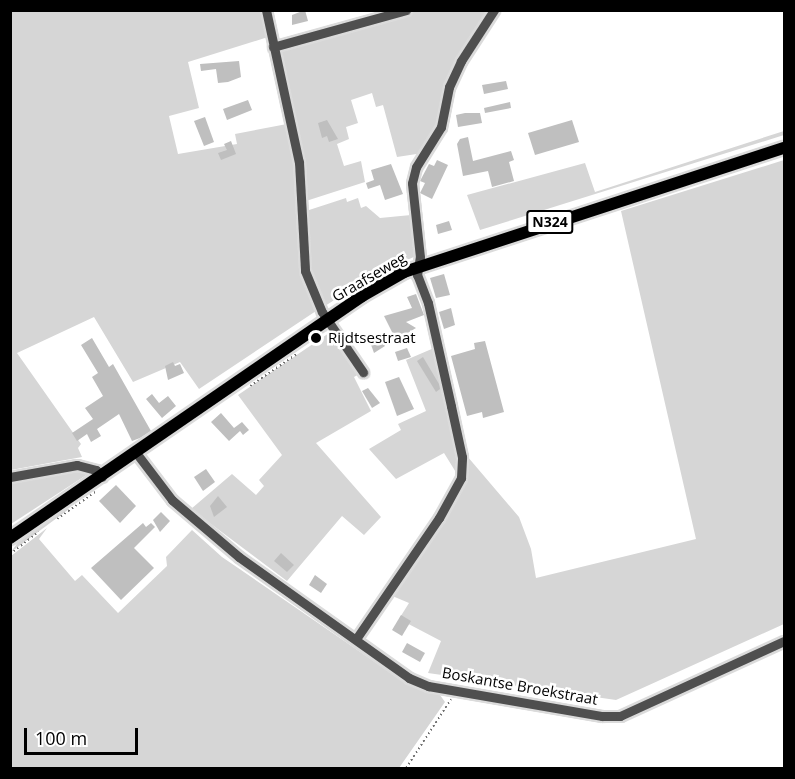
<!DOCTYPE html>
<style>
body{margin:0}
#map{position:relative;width:795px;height:779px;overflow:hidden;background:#fff;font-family:"Open Sans",sans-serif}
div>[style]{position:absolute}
.green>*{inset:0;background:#d6d6d6}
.building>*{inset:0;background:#bfbfbf}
.path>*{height:1.5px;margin-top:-0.75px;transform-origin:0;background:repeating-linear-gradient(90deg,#717171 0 1.5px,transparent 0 4.5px)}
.roads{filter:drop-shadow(2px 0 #dbdbdb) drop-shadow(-2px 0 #dbdbdb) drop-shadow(0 2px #dbdbdb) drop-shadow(0 -2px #dbdbdb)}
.minor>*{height:9px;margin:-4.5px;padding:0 4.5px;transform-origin:4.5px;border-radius:4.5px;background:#4f4f4f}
.major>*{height:12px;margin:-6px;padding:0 6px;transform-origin:6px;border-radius:6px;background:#000}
.dots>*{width:16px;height:16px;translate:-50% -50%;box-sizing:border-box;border:3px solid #fff;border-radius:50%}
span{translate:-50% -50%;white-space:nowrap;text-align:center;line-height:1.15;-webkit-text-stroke:5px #fff;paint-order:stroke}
.shield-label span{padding:2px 4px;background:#fff;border:2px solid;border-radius:4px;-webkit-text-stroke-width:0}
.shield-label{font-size:14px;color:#000;font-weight:700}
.street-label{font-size:15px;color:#000}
.poi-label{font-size:15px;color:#000}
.left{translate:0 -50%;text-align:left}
.frame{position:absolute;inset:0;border:12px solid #000;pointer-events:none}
.scale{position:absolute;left:24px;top:728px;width:114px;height:27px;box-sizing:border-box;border:3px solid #000;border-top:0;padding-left:8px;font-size:18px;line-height:21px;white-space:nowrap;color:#000;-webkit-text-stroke:4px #fff;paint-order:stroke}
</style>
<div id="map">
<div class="green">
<i style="clip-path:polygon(11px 11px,264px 11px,268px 37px,188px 62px,199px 108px,169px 116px,178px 154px,237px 144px,235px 134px,287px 124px,300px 197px,299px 260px,316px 311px,199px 389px,180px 362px,133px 382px,94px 317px,17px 353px,81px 444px,78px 448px,82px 457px,11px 470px)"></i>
<i style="clip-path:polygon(407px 11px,489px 11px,448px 75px,440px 123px,423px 153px,397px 157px,383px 105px,376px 107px,372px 93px,351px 100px,358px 123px,346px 127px,349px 139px,337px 144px,344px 166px,361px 161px,365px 182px,306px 201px,302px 158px,277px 49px)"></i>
<i style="clip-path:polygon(784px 131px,784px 135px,480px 230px,467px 195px,585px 163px,595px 192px)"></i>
<i style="clip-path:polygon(784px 160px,784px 624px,616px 700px,428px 673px,441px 641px,399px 619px,409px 603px,390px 595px,463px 485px,467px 456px,519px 517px,531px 549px,536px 578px,696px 539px,621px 211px)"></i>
<i style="clip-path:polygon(346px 198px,347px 202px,358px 198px,361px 208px,366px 206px,380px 218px,411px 215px,416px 256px,373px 275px,325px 306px,307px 266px,306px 211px)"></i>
<i style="clip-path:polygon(332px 331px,361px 373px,354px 377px,371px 411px,316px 443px,381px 517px,364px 535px,342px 516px,287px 581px,191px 509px,232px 474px,256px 495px,264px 486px,259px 480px,282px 455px,238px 395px)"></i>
<i style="clip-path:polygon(434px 348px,457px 449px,457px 474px,444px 453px,396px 479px,369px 449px,401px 430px,398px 424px,426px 411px,406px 360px)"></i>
<i style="clip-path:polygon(72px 467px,91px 472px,11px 524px,11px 479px)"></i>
<i style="clip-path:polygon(64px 508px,69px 509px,11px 552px,21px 538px)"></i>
<i style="clip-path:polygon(47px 528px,39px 539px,75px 581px,82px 575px,118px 613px,167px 566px,166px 557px,192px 530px,222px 557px,404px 682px,440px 695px,445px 702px,399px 768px,11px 768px,11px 556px)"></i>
</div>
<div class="building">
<i style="clip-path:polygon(305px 10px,308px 21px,292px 25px,292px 15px)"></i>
<i style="clip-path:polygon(239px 61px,241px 77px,228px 82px,218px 83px,216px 69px,201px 71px,200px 64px)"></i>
<i style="clip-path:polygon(506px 81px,508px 89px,484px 94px,482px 85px)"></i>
<i style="clip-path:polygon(248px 100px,252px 110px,227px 120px,223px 109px)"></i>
<i style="clip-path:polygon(510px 102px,511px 108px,485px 113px,484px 108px)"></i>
<i style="clip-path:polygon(465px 113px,480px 113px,482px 123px,458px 127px,456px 115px)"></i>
<i style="clip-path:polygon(205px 117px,214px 142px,204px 146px,194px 121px)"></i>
<i style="clip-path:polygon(327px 120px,338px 139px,329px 142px,327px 136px,322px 138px,318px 123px)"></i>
<i style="clip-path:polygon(572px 120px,579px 142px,535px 155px,528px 133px)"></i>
<i style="clip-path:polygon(468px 137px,473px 161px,511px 151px,514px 160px,509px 162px,514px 181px,492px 187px,488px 171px,463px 176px,457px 144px,460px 139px)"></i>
<i style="clip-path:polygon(231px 141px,236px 154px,221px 160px,218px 153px,227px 150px,224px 144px)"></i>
<i style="clip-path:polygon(437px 160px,448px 165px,432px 199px,420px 193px,425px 183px,420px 181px,429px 164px,434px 166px)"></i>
<i style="clip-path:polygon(391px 164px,403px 194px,385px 200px,380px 185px,368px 189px,366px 183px,374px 180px,371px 170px)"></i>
<i style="clip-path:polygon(449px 221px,452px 230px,438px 234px,436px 225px)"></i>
<i style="clip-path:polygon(444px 274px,450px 295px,436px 298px,430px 278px)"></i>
<i style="clip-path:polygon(416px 294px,424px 315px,406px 322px,416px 328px,396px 340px,384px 316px,412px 308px,407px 297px)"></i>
<i style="clip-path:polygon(451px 308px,455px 325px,444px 329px,439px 312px)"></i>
<i style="clip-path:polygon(381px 337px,385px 346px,374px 353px,370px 342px)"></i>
<i style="clip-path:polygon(92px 338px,109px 367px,113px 364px,151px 431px,140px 438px,132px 441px,119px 414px,97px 429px,101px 436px,91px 442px,87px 434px,77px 441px,72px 433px,93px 419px,85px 408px,103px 396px,92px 377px,98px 373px,81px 345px)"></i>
<i style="clip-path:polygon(485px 341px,504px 412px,483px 418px,482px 412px,467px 416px,451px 356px,475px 349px,474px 343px)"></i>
<i style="clip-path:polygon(407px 348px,411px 357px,398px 361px,395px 352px)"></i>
<i style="clip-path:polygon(423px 357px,439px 384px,440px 389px,436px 392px,417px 361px)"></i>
<i style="clip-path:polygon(173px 362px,175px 366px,180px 364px,184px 373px,168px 380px,165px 366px)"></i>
<i style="clip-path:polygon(399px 377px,414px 409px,397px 416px,385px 382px)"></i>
<i style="clip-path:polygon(368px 388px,380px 403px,372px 408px,362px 391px)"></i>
<i style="clip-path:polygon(152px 394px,159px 403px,168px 396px,176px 406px,162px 418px,146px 399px)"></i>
<i style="clip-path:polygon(221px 413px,234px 428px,242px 422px,249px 430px,243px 435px,240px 431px,229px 441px,211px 422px)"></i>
<i style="clip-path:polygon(206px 469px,215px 482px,203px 491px,194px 477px)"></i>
<i style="clip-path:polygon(116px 485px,136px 506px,120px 523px,99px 501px)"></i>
<i style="clip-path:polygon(218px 496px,227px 507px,214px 517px,210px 506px)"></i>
<i style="clip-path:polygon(161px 512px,170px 521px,160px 532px,153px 520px)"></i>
<i style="clip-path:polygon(143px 523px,146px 527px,151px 523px,155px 527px,134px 548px,154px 568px,121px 600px,91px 568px)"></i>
<i style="clip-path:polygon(281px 553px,294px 565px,287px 572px,274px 561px)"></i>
<i style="clip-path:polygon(315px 575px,327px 584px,321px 593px,309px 585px)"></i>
<i style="clip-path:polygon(401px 615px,411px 621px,402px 636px,392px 630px)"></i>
<i style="clip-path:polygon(407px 643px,425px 653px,420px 662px,402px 652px)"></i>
</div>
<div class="path">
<i style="left:250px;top:386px;width:58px;rotate:-34.5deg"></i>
<i style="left:57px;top:519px;width:47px;rotate:-35.4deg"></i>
<i style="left:10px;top:554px;width:36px;rotate:-38deg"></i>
<i style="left:406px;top:768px;width:82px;rotate:-56.9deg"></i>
</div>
<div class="roads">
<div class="minor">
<i style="left:266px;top:10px;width:156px;rotate:77.8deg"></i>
<i style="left:299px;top:162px;width:109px;rotate:86.8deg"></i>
<i style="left:305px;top:271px;width:44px;rotate:67.5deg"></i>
<i style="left:322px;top:312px;width:73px;rotate:55.7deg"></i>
<i style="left:273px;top:47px;width:138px;rotate:-15.5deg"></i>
<i style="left:137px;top:454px;width:58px;rotate:52.7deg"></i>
<i style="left:172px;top:500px;width:88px;rotate:40.4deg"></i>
<i style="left:239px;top:557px;width:209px;rotate:35.4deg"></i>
<i style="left:409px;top:678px;width:21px;rotate:23deg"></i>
<i style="left:428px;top:686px;width:177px;rotate:9.8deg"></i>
<i style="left:602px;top:716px;width:18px"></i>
<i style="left:620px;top:716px;width:180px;rotate:-24.6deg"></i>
<i style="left:10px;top:477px;width:68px;rotate:-10.2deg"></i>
<i style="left:77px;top:465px;width:20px;rotate:15deg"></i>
<i style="left:96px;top:470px;width:9px;rotate:49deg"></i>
<i style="left:356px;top:639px;width:147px;rotate:-55.6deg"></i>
<i style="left:439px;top:518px;width:46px;rotate:-61.2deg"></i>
<i style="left:461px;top:478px;width:21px;rotate:-87deg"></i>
<i style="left:462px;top:457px;width:52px;rotate:-102.2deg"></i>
<i style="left:451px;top:406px;width:106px;rotate:-102.6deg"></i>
<i style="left:428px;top:303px;width:30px;rotate:-111deg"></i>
<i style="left:417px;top:275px;width:18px;rotate:-81deg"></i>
<i style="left:420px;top:257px;width:74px;rotate:-96.2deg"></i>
<i style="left:412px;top:183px;width:16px;rotate:-76deg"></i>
<i style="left:416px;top:167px;width:47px;rotate:-58deg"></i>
<i style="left:441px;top:127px;width:41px;rotate:-78.7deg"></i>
<i style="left:449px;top:87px;width:29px;rotate:-65deg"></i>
<i style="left:461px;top:61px;width:61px;rotate:-57.1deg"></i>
</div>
<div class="major">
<i style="left:10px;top:538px;width:427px;rotate:-34.5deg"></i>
<i style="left:362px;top:296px;width:48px;rotate:-29.7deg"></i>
<i style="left:404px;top:272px;width:400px;rotate:-18.1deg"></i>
</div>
</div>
<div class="dots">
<i style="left:316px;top:338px;background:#000"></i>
</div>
<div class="shield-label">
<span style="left:550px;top:222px">N324</span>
</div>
<div class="street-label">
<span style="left:369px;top:277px;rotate:-30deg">Graafseweg</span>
<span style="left:520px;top:686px;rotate:10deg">Boskantse Broekstraat</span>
</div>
<div class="poi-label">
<span class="left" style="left:328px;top:338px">Rijdtsestraat</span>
</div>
<div class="frame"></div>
<div class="scale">100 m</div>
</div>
